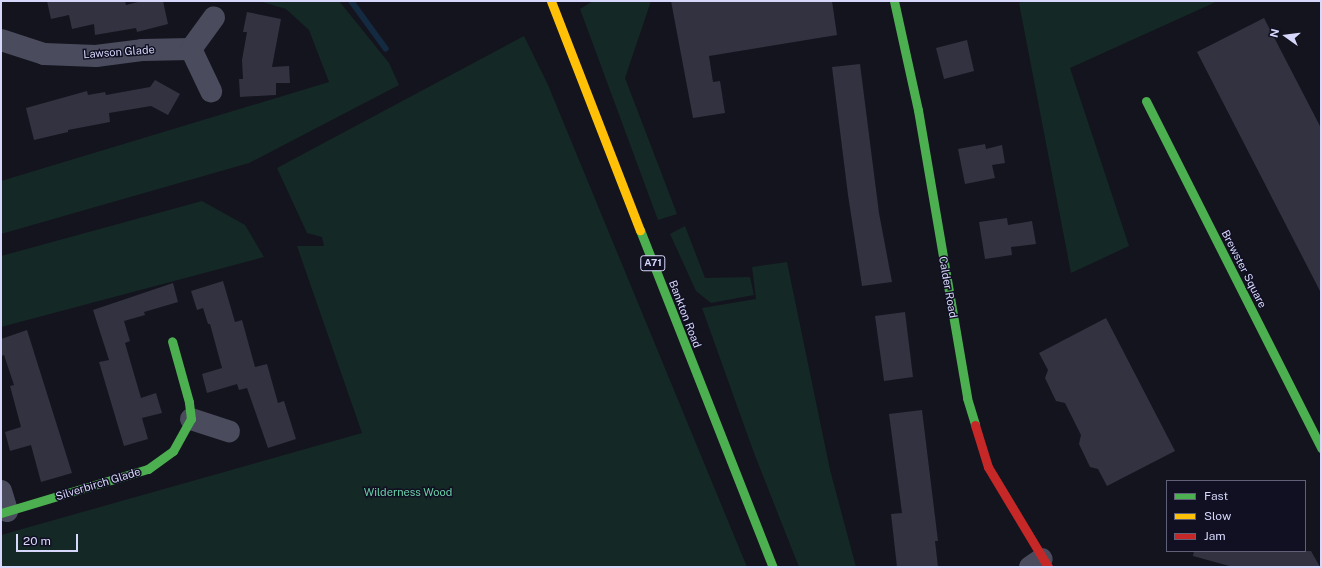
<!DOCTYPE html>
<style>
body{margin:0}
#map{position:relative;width:1322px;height:568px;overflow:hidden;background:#14141e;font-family:"Public Sans",sans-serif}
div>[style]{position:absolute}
.green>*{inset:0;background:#142826}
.stream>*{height:6px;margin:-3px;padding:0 3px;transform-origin:3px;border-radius:3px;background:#132a40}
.building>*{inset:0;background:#323240}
.street>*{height:22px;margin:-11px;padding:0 11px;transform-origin:11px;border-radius:11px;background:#4a4c5d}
.fast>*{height:9px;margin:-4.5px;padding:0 4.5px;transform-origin:4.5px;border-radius:4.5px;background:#4caf50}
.slow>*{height:9px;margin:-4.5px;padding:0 4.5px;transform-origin:4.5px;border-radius:4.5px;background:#ffc107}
.jam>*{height:9px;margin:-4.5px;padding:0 4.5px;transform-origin:4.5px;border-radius:4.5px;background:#c62828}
span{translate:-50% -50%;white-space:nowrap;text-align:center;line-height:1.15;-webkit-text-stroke:3px #111022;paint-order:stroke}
.shield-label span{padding:1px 3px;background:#111022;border:1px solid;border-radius:3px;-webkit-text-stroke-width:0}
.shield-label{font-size:10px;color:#d6d7fb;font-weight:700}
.street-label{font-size:11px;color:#d6d7fb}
.park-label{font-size:11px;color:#6ad3a9}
.frame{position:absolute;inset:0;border:2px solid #d6d7fb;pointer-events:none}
.legend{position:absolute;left:1166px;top:480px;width:140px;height:72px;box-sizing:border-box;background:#111022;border:1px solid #606079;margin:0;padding:5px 7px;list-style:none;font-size:12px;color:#d6d7fb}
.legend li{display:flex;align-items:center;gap:8px;height:20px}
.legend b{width:20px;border:1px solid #606079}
.north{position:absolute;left:1266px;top:16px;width:40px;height:40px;-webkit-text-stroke:3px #111022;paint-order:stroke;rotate:284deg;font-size:11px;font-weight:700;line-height:16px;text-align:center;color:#d6d7fb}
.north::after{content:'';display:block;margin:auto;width:14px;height:18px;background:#d6d7fb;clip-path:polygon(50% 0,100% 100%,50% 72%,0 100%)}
.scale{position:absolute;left:16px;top:534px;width:62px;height:18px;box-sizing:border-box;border:2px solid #d6d7fb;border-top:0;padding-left:5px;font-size:12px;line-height:14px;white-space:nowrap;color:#d6d7fb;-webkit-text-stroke:3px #111022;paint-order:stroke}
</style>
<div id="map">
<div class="green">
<i style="clip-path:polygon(259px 1px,339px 1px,389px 63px,399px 85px,249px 163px,1px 234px,1px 181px,329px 82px,309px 30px,286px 9px)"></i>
<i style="clip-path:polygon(593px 1px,651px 1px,625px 78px,677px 214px,658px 220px,580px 9px)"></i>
<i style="clip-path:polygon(1024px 1px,1218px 1px,1070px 68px,1129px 246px,1071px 273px,1019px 3px)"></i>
<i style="clip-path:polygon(524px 36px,548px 85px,747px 567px,1px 567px,1px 535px,362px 433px,297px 246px,324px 246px,322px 237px,307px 233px,277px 168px)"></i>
<i style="clip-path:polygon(202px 201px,245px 225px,264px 257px,1px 327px,1px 256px)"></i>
<i style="clip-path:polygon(685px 226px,705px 278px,750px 277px,754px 295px,711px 303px,696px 291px,670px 234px)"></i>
<i style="clip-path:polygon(787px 262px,830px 470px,856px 567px,799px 567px,754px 453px,702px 308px,756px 299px,752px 267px)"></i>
</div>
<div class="stream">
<i style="left:351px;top:1px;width:59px;rotate:53.9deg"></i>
</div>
<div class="building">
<i style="clip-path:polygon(47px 1px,125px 1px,126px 5px,142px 1px,163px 1px,168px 24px,137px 32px,136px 28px,95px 35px,94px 24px,72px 29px,69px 15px,51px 19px)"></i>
<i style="clip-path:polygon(671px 1px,832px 1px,837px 35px,709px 56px,713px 82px,720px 81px,725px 113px,693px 118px)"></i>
<i style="clip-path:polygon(247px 12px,281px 19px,272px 67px,289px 66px,290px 83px,276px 83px,276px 95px,240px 97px,239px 79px,243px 79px,242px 60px,247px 32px,243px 32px)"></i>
<i style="clip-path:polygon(1264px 18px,1321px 128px,1321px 293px,1197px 52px)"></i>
<i style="clip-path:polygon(967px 40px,974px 71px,944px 79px,936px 48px)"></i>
<i style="clip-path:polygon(860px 64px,879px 213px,892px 282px,862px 286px,848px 195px,832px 67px)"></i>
<i style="clip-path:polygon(155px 80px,180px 94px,168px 115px,151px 106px,109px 113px,110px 122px,68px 130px,68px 132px,34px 140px,26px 108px,87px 91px,88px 95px,105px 92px,106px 95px,150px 87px)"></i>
<i style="clip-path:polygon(985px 144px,986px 149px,1002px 145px,1005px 163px,992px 165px,995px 178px,965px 184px,958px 149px)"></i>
<i style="clip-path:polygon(1007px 218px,1008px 225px,1032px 221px,1036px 244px,1011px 247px,1012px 255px,985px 259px,979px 222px)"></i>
<i style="clip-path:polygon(223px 281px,235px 322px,242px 320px,255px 367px,267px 364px,278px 403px,284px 401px,296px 439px,268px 448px,247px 388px,239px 390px,237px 384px,207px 393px,202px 374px,222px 368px,210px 324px,208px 324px,203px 308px,197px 310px,191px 291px)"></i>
<i style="clip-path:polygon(173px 283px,178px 302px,144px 312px,145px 315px,124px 321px,130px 341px,125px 343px,141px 398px,156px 393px,162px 413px,142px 418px,148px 439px,124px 446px,99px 362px,109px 360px,93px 310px)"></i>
<i style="clip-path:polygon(905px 312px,913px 377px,884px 381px,875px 316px)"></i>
<i style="clip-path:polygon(1106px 318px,1175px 451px,1107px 486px,1098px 469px,1090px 467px,1079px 444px,1081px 435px,1065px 403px,1056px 401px,1045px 378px,1048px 370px,1039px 353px)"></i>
<i style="clip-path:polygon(27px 330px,72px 473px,41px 482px,31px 445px,10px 451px,5px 432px,21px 427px,10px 386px,14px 385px,4px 355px,1px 356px,1px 339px)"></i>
<i style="clip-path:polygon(922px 410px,938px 541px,935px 541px,938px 567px,897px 567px,891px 514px,902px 513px,889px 414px)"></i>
<i style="clip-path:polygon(1194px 551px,1311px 551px,1320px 567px,1233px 567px,1193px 556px)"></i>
</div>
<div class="street">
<i style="left:1px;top:40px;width:45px;rotate:18deg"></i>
<i style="left:44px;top:54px;width:52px;rotate:2.2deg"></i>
<i style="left:96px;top:56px;width:46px;rotate:-7.4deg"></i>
<i style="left:142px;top:50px;width:49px;rotate:-1.2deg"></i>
<i style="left:191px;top:49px;width:39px;rotate:-54deg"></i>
<i style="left:191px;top:49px;width:47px;rotate:64.5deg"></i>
<i style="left:191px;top:419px;width:40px;rotate:18deg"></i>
<i style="left:1px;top:491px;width:21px;rotate:73deg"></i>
<i style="left:1030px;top:567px;width:14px;rotate:-34deg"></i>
</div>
<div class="fast">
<i style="left:894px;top:1px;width:112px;rotate:77.6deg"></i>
<i style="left:918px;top:110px;width:292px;rotate:80.3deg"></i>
<i style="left:967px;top:398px;width:28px;rotate:73deg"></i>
<i style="left:1146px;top:101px;width:389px;rotate:63.2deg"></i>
<i style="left:640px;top:230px;width:362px;rotate:68.5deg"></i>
<i style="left:1px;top:513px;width:153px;rotate:-16.7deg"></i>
<i style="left:148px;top:469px;width:31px;rotate:-36deg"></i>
<i style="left:173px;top:451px;width:37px;rotate:-61deg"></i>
<i style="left:191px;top:419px;width:17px;rotate:-97deg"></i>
<i style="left:189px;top:402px;width:63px;rotate:-105.6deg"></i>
</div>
<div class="slow">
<i style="left:551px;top:1px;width:246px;rotate:68.8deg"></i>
</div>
<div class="jam">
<i style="left:975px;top:425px;width:44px;rotate:72.8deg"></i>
<i style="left:988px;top:467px;width:117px;rotate:59deg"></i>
</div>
<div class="shield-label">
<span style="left:653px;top:263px">A71</span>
</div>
<div class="street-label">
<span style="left:119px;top:52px;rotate:-4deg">Lawson Glade</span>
<span style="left:1244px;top:269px;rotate:63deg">Brewster Square</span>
<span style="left:948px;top:287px;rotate:80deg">Calder Road</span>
<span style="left:685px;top:314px;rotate:69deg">Bankton Road</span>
<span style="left:98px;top:484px;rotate:-17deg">Silverbirch Glade</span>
</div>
<div class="park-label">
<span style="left:408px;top:492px">Wilderness Wood</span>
</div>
<div class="frame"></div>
<ul class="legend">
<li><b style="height:5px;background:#4caf50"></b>Fast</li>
<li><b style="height:5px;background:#ffc107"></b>Slow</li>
<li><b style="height:5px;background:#c62828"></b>Jam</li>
</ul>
<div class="north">N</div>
<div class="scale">20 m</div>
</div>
